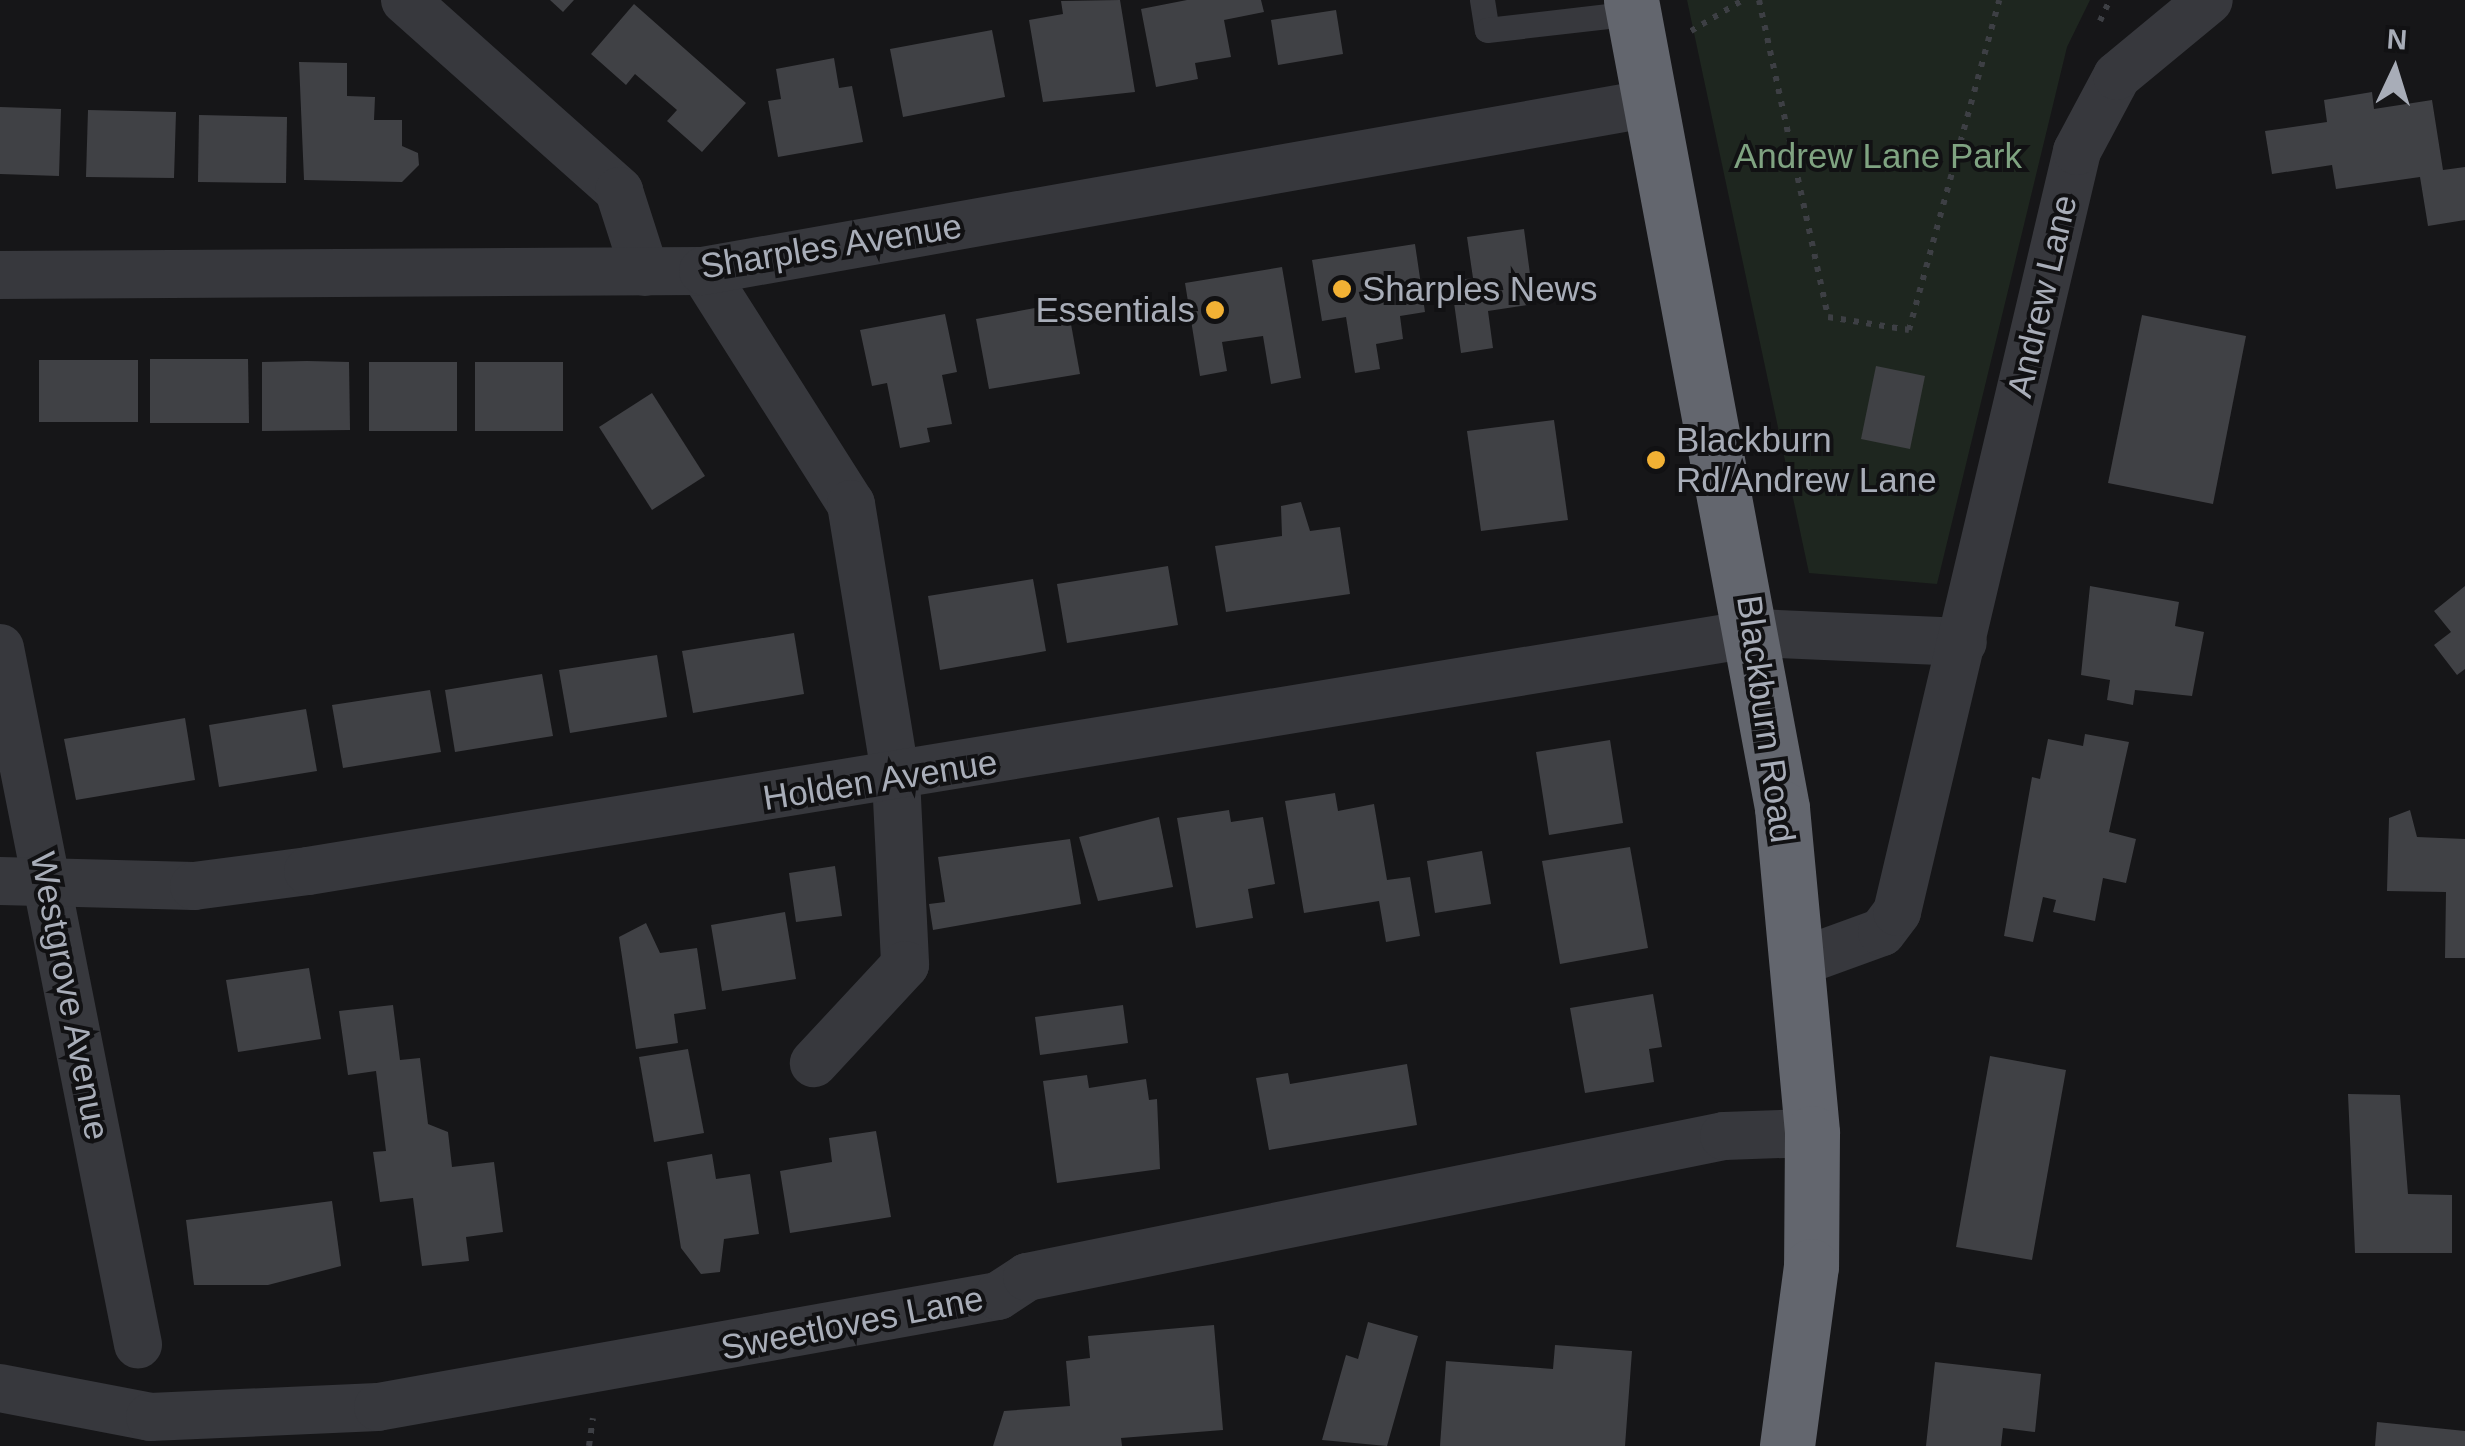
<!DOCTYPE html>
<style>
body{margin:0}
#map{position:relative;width:2465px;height:1446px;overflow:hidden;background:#161618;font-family:Arial,sans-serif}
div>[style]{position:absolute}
.green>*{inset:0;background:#1e261f}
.building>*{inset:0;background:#404145}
.path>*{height:6px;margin-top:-3px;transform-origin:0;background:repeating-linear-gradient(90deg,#3d3f44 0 5px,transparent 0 13px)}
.lane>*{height:25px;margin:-12.5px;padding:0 12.5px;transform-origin:12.5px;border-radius:12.5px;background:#37383d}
.street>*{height:48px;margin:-24px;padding:0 24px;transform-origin:24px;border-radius:24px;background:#37383d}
.highway>*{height:55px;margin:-27.5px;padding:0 27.5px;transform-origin:27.5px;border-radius:27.5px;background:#63666e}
.dots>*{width:28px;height:28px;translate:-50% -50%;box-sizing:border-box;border:5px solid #111113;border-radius:50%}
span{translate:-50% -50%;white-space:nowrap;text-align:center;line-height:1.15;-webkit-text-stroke:8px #111113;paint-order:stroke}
.park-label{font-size:35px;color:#7fa381}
.street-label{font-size:35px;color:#a8adb8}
.poi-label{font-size:35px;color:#a8adb8}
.left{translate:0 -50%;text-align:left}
.right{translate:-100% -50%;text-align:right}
.north{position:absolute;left:2345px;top:20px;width:100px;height:100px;-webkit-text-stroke:8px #111113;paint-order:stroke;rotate:4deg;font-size:28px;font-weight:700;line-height:40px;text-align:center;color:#a8adb8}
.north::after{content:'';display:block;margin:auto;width:35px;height:45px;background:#a8adb8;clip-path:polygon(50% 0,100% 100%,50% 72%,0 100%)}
</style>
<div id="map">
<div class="green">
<i style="clip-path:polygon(1687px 0,2090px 0,2067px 47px,1937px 584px,1809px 573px)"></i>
</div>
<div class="building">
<i style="clip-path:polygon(550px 0,574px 0,563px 12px)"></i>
<i style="clip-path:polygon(1120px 0,1135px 92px,1043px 102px,1029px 20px,1063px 14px,1061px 1px)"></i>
<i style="clip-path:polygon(1187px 0,1261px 0,1264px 12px,1224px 20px,1231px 57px,1195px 63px,1198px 79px,1156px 87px,1141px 9px)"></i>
<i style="clip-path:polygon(634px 4px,746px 103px,702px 152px,667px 121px,677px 110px,635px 74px,626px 85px,591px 54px)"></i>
<i style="clip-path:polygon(1336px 10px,1343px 54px,1278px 65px,1271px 20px)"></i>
<i style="clip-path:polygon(992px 30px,1005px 97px,903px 117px,890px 49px)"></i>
<i style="clip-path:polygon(834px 58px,839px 88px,852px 86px,863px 142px,778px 157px,768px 101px,781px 99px,776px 69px)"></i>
<i style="clip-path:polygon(299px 62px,347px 63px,347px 96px,375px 97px,374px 120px,402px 120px,402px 146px,418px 153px,419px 165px,402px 182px,304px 180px)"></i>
<i style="clip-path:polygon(2372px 92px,2374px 109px,2432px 100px,2443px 170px,2465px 167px,2465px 220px,2428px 226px,2420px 177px,2336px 189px,2332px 165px,2272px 174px,2265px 131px,2327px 122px,2324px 100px)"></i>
<i style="clip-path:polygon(0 107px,61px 109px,59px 176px,0 174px)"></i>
<i style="clip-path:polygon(88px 110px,176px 112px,174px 178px,86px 177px)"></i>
<i style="clip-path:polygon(199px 115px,287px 117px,286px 183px,198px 182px)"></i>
<i style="clip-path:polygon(1524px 229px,1534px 304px,1488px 311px,1493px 348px,1461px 353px,1451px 281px,1473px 278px,1467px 237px)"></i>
<i style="clip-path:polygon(1415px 244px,1425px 312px,1400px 316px,1403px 339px,1376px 344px,1380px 369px,1355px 373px,1346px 317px,1322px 321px,1312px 260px)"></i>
<i style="clip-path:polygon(1282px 267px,1301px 378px,1271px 384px,1263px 336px,1222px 342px,1227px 371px,1200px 376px,1185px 283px)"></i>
<i style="clip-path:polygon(1067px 302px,1080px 374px,989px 389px,976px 319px)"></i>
<i style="clip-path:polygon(945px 314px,957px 372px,942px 375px,952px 424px,927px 428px,930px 442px,900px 448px,887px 383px,872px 386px,860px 330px)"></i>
<i style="clip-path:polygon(2142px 315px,2246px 336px,2213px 504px,2108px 483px)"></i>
<i style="clip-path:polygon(150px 359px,248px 359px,249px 423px,150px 423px)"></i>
<i style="clip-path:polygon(39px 360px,138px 360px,138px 422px,39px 422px)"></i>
<i style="clip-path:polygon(307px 361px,349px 362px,350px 430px,262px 431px,262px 362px)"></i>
<i style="clip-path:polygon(369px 362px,457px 362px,457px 431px,369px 431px)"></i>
<i style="clip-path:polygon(475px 362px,563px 362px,563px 431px,475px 431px)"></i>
<i style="clip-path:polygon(1876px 366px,1925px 376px,1910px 449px,1861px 439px)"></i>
<i style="clip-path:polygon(652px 393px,705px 476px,652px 510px,599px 427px)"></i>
<i style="clip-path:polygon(1554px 420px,1568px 520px,1481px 531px,1467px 431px)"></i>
<i style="clip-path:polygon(1301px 502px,1310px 531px,1340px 527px,1350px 594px,1226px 612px,1215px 546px,1282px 536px,1281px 506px)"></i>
<i style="clip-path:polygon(1168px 566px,1178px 625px,1067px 643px,1057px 584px)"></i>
<i style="clip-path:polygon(1033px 579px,1046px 651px,940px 670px,928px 596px)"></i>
<i style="clip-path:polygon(2090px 586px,2179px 602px,2175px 626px,2204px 632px,2192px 696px,2135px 690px,2133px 705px,2107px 700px,2110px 680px,2081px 675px)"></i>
<i style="clip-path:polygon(2465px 586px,2465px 669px,2457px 675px,2434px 645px,2451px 632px,2434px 611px)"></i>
<i style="clip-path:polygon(794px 633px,804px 694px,693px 713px,682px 651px)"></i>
<i style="clip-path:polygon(657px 655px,667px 717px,570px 733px,559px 670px)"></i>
<i style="clip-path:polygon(542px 674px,553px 736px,455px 752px,445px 690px)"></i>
<i style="clip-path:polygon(430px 690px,441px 752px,343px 768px,332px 705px)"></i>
<i style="clip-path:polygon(306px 709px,317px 771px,219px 787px,209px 725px)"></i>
<i style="clip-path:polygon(185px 718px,195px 780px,76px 800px,64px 739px)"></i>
<i style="clip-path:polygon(2085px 734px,2129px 742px,2109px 832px,2136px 839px,2126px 883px,2103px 878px,2095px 921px,2053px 912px,2056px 900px,2043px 897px,2033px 942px,2004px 936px,2032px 777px,2040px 779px,2048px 739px,2083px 746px)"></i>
<i style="clip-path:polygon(1610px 740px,1623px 823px,1549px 835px,1536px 752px)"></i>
<i style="clip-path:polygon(1335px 793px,1338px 811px,1374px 804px,1387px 880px,1410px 877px,1420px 936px,1386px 942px,1379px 901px,1304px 913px,1285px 801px)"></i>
<i style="clip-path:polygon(1229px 810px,1231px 822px,1263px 817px,1275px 884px,1248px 889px,1253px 918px,1196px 928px,1177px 818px)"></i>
<i style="clip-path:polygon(2410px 810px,2417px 837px,2465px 839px,2465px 958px,2445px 958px,2446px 892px,2387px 891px,2389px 818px)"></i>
<i style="clip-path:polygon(1159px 817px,1173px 887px,1098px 901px,1079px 837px)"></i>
<i style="clip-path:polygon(1070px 839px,1081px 904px,933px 930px,929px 904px,945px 902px,938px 857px)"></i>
<i style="clip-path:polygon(1630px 847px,1648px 948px,1560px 964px,1542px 861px)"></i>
<i style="clip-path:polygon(1482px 851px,1491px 904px,1435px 913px,1427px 861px)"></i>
<i style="clip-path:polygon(835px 866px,842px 916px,796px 922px,789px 873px)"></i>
<i style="clip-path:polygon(785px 912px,796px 979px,722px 991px,711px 925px)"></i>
<i style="clip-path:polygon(646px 923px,660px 953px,697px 948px,706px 1009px,674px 1014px,678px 1043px,636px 1049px,619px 937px)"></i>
<i style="clip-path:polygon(309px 968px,321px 1039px,238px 1052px,226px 980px)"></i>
<i style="clip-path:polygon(1653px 994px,1662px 1047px,1649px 1049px,1654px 1082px,1585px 1093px,1570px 1008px)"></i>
<i style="clip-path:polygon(393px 1005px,400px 1060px,420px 1058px,428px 1124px,448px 1132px,452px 1167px,494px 1162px,503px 1232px,466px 1237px,469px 1261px,422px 1266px,413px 1198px,380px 1202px,373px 1152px,386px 1151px,376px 1071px,348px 1075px,339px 1011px)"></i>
<i style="clip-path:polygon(1123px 1005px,1128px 1043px,1040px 1055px,1035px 1017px)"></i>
<i style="clip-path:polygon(688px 1049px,704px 1133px,654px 1142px,639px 1057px)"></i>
<i style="clip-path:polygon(1990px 1056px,2066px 1070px,2032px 1260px,1956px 1247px)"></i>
<i style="clip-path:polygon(1407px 1064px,1417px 1125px,1269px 1150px,1256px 1078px,1288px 1073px,1290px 1084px)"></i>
<i style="clip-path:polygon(1087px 1075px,1089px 1088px,1146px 1079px,1149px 1100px,1157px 1099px,1160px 1169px,1057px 1183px,1043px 1081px)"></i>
<i style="clip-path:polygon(2348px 1094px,2400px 1095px,2408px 1194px,2452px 1195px,2452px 1253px,2355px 1253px)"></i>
<i style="clip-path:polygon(876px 1131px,891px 1217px,790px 1233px,780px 1171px,832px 1162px,829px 1138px)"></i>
<i style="clip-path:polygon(712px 1154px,716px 1179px,750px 1174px,759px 1234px,724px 1239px,720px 1272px,701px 1274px,681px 1248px,667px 1162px)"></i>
<i style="clip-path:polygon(332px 1201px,341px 1266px,268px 1285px,194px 1285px,186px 1220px)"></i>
<i style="clip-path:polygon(1368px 1322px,1418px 1336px,1387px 1446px,1322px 1440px,1346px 1355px,1358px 1359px)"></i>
<i style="clip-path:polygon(1214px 1325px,1223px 1430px,1121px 1438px,1122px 1446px,993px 1446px,1004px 1411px,1070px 1406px,1066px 1361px,1090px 1358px,1088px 1336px)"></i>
<i style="clip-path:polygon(1555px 1345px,1632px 1351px,1625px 1446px,1440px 1446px,1446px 1361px,1553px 1369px)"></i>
<i style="clip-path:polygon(1935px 1362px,2041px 1374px,2035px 1432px,2003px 1428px,2001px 1446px,1926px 1446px)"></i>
<i style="clip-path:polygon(2377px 1422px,2465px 1431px,2465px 1446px,2375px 1446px)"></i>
</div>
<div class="path">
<i style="left:1759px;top:0;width:324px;rotate:77.7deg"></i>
<i style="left:1828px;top:317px;width:82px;rotate:9.1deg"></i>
<i style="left:1909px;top:330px;width:342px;rotate:-74.7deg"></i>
<i style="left:2100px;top:21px;width:23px;rotate:-65deg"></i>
<i style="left:1691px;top:31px;width:61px;rotate:-30.8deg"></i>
<i style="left:589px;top:1446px;width:28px;rotate:-82deg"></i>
</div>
<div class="lane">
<i style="left:1482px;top:0;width:30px;rotate:81deg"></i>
<i style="left:1487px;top:30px;width:148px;rotate:-6.6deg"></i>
</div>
<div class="street">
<i style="left:405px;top:0;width:287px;rotate:41.7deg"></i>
<i style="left:619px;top:191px;width:85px;rotate:72.2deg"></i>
<i style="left:703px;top:271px;width:276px;rotate:57.6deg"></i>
<i style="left:851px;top:504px;width:278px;rotate:80.7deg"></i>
<i style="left:896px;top:778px;width:187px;rotate:87.2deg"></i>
<i style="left:905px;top:965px;width:134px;rotate:132.9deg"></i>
<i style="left:0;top:275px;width:703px;rotate:-0.33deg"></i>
<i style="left:703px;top:271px;width:964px;rotate:-10.04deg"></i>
<i style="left:0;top:648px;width:710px;rotate:78.79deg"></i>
<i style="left:0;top:881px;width:194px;rotate:1.5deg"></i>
<i style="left:194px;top:886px;width:115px;rotate:-7.5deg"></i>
<i style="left:308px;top:871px;width:1467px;rotate:-9.33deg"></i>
<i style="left:1756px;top:633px;width:207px;rotate:2.5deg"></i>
<i style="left:1797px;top:963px;width:90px;rotate:-20deg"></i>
<i style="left:1882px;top:932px;width:25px;rotate:-53deg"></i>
<i style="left:1897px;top:912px;width:782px;rotate:-76.69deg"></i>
<i style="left:2077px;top:151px;width:85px;rotate:-61.9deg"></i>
<i style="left:2117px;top:76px;width:119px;rotate:-39.6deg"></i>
<i style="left:0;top:1388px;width:153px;rotate:10.9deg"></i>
<i style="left:150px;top:1417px;width:228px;rotate:-2.5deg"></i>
<i style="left:378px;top:1407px;width:630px;rotate:-10.15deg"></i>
<i style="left:998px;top:1296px;width:35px;rotate:-33deg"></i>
<i style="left:1027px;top:1277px;width:711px;rotate:-11.44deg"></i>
<i style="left:1724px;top:1136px;width:88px;rotate:-2deg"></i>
</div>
<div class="highway">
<i style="left:1631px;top:0;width:822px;rotate:79.41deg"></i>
<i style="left:1782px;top:808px;width:326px;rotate:84.7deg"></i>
<i style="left:1812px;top:1133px;width:133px;rotate:90.4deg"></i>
<i style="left:1811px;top:1266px;width:182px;rotate:97.6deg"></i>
</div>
<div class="dots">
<i style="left:1342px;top:289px;background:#f2b134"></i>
<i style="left:1215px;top:310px;background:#f2b134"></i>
<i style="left:1656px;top:460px;background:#f2b134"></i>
</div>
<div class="park-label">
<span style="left:1878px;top:156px">Andrew Lane Park</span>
</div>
<div class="street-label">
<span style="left:831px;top:246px;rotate:-9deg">Sharples Avenue</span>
<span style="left:2042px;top:296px;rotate:-77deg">Andrew Lane</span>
<span style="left:1766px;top:719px;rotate:82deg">Blackburn Road</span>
<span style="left:880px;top:780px;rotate:-9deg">Holden Avenue</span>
<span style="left:70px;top:996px;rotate:79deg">Westgrove Avenue</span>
<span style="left:852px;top:1323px;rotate:-11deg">Sweetloves Lane</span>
</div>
<div class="poi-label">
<span class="left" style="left:1362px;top:289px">Sharples News</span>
<span class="right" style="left:1195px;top:310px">Essentials</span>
<span class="left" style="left:1676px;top:460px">Blackburn<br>Rd/Andrew Lane</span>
</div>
<div class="north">N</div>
</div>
